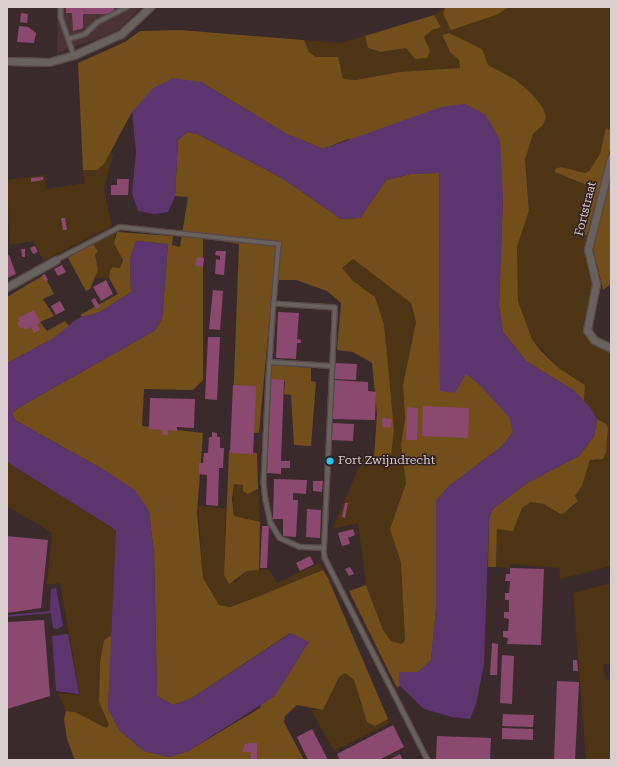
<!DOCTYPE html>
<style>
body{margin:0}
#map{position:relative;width:618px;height:767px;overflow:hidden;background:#3b2a2b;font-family:"Roboto Serif",serif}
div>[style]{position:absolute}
.built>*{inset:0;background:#4b3335}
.green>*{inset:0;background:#4c3414}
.forest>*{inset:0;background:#724e1b}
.water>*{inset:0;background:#5d356e}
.stream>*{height:2px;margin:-1px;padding:0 1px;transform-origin:1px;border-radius:1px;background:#5d356e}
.building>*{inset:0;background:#8b4970}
.roads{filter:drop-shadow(1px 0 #584849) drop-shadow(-1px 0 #584849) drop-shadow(0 1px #584849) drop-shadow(0 -1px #584849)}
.service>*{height:3.5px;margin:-1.75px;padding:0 1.75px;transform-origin:1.75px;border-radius:1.75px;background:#68615e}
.minor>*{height:7px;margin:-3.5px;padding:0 3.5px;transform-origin:3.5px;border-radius:3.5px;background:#68615e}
.dots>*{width:11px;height:11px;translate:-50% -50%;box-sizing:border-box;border:2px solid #302021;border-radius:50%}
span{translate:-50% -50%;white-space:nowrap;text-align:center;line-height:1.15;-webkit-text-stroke:3px #302021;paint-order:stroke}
.street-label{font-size:12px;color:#dacecf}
.poi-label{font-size:12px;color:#dacecf}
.left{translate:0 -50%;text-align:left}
.frame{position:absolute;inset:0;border:8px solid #dacecf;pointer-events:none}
</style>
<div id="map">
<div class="built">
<i style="clip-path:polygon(58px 7px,141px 7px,123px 26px,108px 35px,57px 53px)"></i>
</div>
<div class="green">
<i style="clip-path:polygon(509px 7px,611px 7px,611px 131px,606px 129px,600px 154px,589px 171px,585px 173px,561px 167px,594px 188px,582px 233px,587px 235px,585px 252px,593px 286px,584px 320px,585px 328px,595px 344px,611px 352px,611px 566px,560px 579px,559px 568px,509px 564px,509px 568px,496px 567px,497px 528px,513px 531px,522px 508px,531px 502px,545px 504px,560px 514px,572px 508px,578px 501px,575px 496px,582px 486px,590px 460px,597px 461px,606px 424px,597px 419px,584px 401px,585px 385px,560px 369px,532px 339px,518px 301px,517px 247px,529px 211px,525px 160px,533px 134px,543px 125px,531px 93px,516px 80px,488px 65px,460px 39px,449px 33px,442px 35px,444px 43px,459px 60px,460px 68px,399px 72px,356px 80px,343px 79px,337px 57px,316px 57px,309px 52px,304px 40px,340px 43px,365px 36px,368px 48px,381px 52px,406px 48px,415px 59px,428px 45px,424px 37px,432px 30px,441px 27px,434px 15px,444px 8px,443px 14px,480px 21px)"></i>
<i style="clip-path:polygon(110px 153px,113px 155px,104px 190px,112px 226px,43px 261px,34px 241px,10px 245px,7px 180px,45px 175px,46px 189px,85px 183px,83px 170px,97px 170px,104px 164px)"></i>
<i style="clip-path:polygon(117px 232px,114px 237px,122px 254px,120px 268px,113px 267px,109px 278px,95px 278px,98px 270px,95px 254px,98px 251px,93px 243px,110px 235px,109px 233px)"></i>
<i style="clip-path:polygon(353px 259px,411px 302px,416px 322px,403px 385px,405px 418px,401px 445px,406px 483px,390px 529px,401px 563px,405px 641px,401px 644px,391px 641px,383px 629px,366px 585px,358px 523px,332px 529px,364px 456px,374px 458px,388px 386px,384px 324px,375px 297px,353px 281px,342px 268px)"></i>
<i style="clip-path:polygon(7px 462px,116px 530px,112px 635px,104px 640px,100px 662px,99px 702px,109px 725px,106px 728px,75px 712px,66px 711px,58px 693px,80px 695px,60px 583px,47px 585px,52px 533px,7px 506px)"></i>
<i style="clip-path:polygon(233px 483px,243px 485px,254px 493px,258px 489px,260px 522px,234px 516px)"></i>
<i style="clip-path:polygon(198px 506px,226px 508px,224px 575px,235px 582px,247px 571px,269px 569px,277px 583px,320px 563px,323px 570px,252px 599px,230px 607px,219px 605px,203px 578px)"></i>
<i style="clip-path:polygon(611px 583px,611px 663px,603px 665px,606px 680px,611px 679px,611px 760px,586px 760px,573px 593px)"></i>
<i style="clip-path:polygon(345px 673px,354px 680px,360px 703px,375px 725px,388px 719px,390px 723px,334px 751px,311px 710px,323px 710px,339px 677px)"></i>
</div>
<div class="forest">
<i style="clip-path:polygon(509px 7px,496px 15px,451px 30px,443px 14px,445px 8px)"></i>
<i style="clip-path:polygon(434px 15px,441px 27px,432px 30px,424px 37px,430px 51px,427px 58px,415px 59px,406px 48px,381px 52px,368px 48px,365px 36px)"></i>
<i style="clip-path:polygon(180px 30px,304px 40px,309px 52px,316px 57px,338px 57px,343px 79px,356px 80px,399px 72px,460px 68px,459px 60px,450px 52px,442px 35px,449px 33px,482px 49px,488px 65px,516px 80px,531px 93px,543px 108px,546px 117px,543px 125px,533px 134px,525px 160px,529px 211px,517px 247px,518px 301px,532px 339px,541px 351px,560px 369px,585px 385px,584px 401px,573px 390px,526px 361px,503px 332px,499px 306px,503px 193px,348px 139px,323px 149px,285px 133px,201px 82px,132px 112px,104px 164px,97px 170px,83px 170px,78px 63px,125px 42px,140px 31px)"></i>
<i style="clip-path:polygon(606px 128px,611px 131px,611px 146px,587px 235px,582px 234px,594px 188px,555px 172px,555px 169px,561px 167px,585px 173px,589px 171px,600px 154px)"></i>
<i style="clip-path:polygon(187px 132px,197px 134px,282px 178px,341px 219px,360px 218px,386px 180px,411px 174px,439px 173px,440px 391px,465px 373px,478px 383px,510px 417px,513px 432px,502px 446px,449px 486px,436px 501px,436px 609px,431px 660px,418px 672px,400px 672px,400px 686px,397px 688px,349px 591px,366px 585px,383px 630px,391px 641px,401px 644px,405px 641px,401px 563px,390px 529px,406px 483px,401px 445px,405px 418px,403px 385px,416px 322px,411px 303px,353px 259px,342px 268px,353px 281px,375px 297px,384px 324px,394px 430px,391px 455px,374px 458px,377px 414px,372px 363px,353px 352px,337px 350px,341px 303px,327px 291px,296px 280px,273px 280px,259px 433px,232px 432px,239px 244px,203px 238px,203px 380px,193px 390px,144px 389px,142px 426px,203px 433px,197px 513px,203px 578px,219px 605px,230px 607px,252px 599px,323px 570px,328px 578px,388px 719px,375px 726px,367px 722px,354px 680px,345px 673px,339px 677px,323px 710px,297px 705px,285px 716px,284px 722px,304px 760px,75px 760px,67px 739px,64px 719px,66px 711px,75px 712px,106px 728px,109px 725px,99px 702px,100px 662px,104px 640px,112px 635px,108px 709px,120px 731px,144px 751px,170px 757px,188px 751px,260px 708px,290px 633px,192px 698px,173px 705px,157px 696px,154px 554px,149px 511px,104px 470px,15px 420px,12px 414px,18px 408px,154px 331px,162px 319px,168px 244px,136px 241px,130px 259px,131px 292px,100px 312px,83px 317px,80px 315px,118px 294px,109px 278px,110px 270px,113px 267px,120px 268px,123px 260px,114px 243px,117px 232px,173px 236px,172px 245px,180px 247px,188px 197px,175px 196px,178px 140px)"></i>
<i style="clip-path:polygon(611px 175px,611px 284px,603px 290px,593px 247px)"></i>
<i style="clip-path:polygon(93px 243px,98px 252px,95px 254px,98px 270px,90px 289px,86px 291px,68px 258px)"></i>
<i style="clip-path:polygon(44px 275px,54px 294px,43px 299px,54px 316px,40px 322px,47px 331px,65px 321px,69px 326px,54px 338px,7px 363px,7px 297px)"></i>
<i style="clip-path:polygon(271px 365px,311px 368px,311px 381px,316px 382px,311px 446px,294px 445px,291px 395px,284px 394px,285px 382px,271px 381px)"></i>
<i style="clip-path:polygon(597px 419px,606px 424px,608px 429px,606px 452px,603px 459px,590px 460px,582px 486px,575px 496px,578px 501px,564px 513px,560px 514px,544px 504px,531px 502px,522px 508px,513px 531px,497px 529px,496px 567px,488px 567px,489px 518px,493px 509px,527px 483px,579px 456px,594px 436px)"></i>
<i style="clip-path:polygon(229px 450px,257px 453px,258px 489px,248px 494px,243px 491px,243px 485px,234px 484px,232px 499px,234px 516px,260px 522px,259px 570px,247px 571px,229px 584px,224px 575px)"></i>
</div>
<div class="water">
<i style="clip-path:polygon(173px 78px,201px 82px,285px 133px,323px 149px,441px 107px,465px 104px,486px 115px,500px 140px,503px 193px,499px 306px,503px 332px,526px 361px,573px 390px,590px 407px,597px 419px,594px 436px,579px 456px,527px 483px,493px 509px,489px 518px,484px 665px,476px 704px,470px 719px,452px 717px,424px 709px,400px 686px,399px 672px,418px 672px,431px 660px,436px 609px,436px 501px,449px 486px,502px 446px,513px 432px,509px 417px,478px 383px,466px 374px,455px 393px,440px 391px,439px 173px,411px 174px,386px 180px,360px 218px,341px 219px,282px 178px,197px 134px,187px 132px,178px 140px,175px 196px,168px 212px,155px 214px,138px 211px,132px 193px,136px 152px,132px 112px,153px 88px)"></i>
<i style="clip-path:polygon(136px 241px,168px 244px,162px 319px,154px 331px,18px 408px,12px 414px,15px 420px,104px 470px,136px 491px,149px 511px,154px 554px,157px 696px,173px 705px,192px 698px,291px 633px,309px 642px,275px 696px,188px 751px,170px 757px,144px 751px,120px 731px,108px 709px,116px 530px,7px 462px,7px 363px,54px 338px,78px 318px,100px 312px,131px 292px,130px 259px)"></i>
<i style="clip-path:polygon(56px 588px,63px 626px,57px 629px,53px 628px,50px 608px,51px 589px)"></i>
<i style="clip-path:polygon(68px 634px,79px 694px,78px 694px,56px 691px,52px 636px)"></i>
</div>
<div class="stream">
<i style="left:7px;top:616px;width:44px;rotate:-5.2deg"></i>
</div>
<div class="building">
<i style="clip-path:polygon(66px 7px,114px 7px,114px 14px,83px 14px,83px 28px,73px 31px,72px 13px,66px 13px)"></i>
<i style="clip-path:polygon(21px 13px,28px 14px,27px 23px,20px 22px)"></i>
<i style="clip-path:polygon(19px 26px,28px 27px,36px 33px,34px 43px,17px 42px)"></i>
<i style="clip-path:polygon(43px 177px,43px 180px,31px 182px,31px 178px)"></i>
<i style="clip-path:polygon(117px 179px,129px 179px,128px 195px,111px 195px,111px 185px,117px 185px)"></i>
<i style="clip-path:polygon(61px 218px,65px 218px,67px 230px,63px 230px)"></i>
<i style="clip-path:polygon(35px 246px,38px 252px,33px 254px,30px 248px)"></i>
<i style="clip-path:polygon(21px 249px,25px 249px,25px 257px,22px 257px)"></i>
<i style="clip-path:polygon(216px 251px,226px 251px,224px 275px,215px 274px,216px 259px,220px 260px,220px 256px,215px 255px)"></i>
<i style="clip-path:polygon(9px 255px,16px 274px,7px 278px,7px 256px)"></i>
<i style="clip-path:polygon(197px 257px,204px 258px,203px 267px,195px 266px)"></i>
<i style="clip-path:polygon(62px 265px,66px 272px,58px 276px,54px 269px)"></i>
<i style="clip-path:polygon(45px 274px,48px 280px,45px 282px,42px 275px)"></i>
<i style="clip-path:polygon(106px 280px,113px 294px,101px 301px,93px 287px)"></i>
<i style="clip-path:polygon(213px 290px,223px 291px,220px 330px,209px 329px)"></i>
<i style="clip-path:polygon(95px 298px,100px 307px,96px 309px,91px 300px)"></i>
<i style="clip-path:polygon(60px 301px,65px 310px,56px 315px,51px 306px)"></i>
<i style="clip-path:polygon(34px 310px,40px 322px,37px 324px,40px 330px,34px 333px,31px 327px,25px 330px,23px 327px,20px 328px,17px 323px,20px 321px,18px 318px)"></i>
<i style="clip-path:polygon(278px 312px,299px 313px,297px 339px,301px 340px,301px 343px,297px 343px,296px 359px,276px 358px)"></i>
<i style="clip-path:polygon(208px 337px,220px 337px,217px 400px,205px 399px)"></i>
<i style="clip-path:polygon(335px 363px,357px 364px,356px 380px,334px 379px)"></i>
<i style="clip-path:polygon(270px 379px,284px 380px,281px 461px,290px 461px,290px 468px,281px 468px,281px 474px,267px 473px)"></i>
<i style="clip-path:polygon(334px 380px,368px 382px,368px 391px,376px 392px,375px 420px,332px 419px)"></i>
<i style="clip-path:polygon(233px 385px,256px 386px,253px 454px,230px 453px)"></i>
<i style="clip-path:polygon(150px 398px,195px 399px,194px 428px,177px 427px,177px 431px,168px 430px,168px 435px,162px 434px,163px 430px,149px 429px)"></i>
<i style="clip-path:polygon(423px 406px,469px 408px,468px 438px,422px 436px)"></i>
<i style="clip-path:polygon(407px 407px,418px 408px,417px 440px,406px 440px)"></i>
<i style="clip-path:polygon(382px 418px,392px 419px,391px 427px,382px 427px)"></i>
<i style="clip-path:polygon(332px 423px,354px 424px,353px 441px,331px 440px)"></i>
<i style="clip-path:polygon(212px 432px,217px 433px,217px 437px,220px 437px,220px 448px,224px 448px,223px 468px,219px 468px,218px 506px,206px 505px,207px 475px,199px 474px,199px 463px,203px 463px,204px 453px,208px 453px,209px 437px,212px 437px)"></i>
<i style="clip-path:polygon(274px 479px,307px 480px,306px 494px,293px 493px,293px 500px,298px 500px,296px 537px,283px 536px,283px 519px,273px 519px)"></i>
<i style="clip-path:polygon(313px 481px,323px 481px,322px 492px,313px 491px)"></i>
<i style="clip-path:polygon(345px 503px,348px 503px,345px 518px,342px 517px)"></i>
<i style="clip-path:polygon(307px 509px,321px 510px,320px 538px,306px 537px)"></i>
<i style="clip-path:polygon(262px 526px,269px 526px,267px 568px,260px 568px)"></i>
<i style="clip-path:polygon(353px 529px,355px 535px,348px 538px,350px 544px,342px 546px,338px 533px)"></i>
<i style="clip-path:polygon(7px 536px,48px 540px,41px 608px,7px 613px)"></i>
<i style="clip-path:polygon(310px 556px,314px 564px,300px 571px,296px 563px)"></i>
<i style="clip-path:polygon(350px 567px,354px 574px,349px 576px,345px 569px)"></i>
<i style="clip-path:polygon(510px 568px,544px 569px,541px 645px,507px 644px,508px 638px,503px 637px,503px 631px,508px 631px,509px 619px,504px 618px,504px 612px,509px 612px,509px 600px,505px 600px,505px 593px,509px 593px,510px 581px,505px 581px,506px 574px,510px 574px)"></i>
<i style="clip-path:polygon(44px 620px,50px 696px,7px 709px,7px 622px)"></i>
<i style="clip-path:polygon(492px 643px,498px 644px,497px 675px,490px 675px)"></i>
<i style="clip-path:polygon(502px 655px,514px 656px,512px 704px,500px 703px)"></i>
<i style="clip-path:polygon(573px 660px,577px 660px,578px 671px,573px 671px)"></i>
<i style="clip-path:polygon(557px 681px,579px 682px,575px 760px,554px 760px)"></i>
<i style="clip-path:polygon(503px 714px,534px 715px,533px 727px,502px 726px)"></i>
<i style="clip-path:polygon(393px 725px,404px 747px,379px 760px,340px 760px,337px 754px)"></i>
<i style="clip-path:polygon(502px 728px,533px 729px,533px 740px,502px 739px)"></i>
<i style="clip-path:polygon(312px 729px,328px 760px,308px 760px,297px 737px)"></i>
<i style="clip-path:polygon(437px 736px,491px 738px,490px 760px,436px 760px)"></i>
<i style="clip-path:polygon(251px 743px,257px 743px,257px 760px,250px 760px,251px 752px,242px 752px,245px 744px)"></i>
<i style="clip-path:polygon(400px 754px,403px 760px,389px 760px)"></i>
</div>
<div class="roads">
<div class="service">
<i style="left:61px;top:7px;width:10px;rotate:90deg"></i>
<i style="left:61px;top:17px;width:40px;rotate:71.1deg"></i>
<i style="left:69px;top:39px;width:17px;rotate:-17deg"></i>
<i style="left:85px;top:34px;width:18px;rotate:-43deg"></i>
<i style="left:98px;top:22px;width:33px;rotate:-27deg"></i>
<i style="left:56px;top:260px;width:72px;rotate:-27.3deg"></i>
<i style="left:120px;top:227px;width:160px;rotate:6.1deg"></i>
<i style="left:279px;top:244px;width:60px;rotate:94.8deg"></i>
<i style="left:274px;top:304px;width:58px;rotate:93.9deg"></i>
<i style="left:270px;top:362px;width:14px;rotate:94deg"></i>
<i style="left:269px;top:376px;width:106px;rotate:92.7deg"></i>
<i style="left:264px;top:482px;width:18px;rotate:84deg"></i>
<i style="left:266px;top:500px;width:24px;rotate:78deg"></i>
<i style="left:271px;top:523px;width:17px;rotate:59deg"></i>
<i style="left:280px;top:538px;width:22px;rotate:24deg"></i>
<i style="left:300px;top:547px;width:24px;rotate:2deg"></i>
<i style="left:324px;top:548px;width:240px;rotate:-87.4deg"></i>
<i style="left:335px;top:308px;width:61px;rotate:-176.2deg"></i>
<i style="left:270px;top:362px;width:62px;rotate:3.7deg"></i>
<i style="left:324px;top:548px;width:10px;rotate:84deg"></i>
<i style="left:325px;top:558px;width:227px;rotate:63deg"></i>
</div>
<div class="minor">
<i style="left:7px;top:61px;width:42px;rotate:1.4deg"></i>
<i style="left:49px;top:62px;width:26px;rotate:-16deg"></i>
<i style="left:74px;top:55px;width:51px;rotate:-24.1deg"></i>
<i style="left:121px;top:34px;width:40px;rotate:-43deg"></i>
<i style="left:611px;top:158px;width:94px;rotate:104.2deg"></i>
<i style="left:588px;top:249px;width:36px;rotate:77deg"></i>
<i style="left:596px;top:284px;width:47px;rotate:101.1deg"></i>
<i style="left:587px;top:330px;width:12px;rotate:55deg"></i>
<i style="left:594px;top:340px;width:19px;rotate:25deg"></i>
<i style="left:7px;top:287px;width:56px;rotate:-28.9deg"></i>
</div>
</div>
<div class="dots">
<i style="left:330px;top:461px;background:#28c8ff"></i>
</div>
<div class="street-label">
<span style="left:586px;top:209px;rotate:-76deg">Fortstraat</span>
</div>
<div class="poi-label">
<span class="left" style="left:338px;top:461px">Fort Zwijndrecht</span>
</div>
<div class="frame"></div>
</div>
